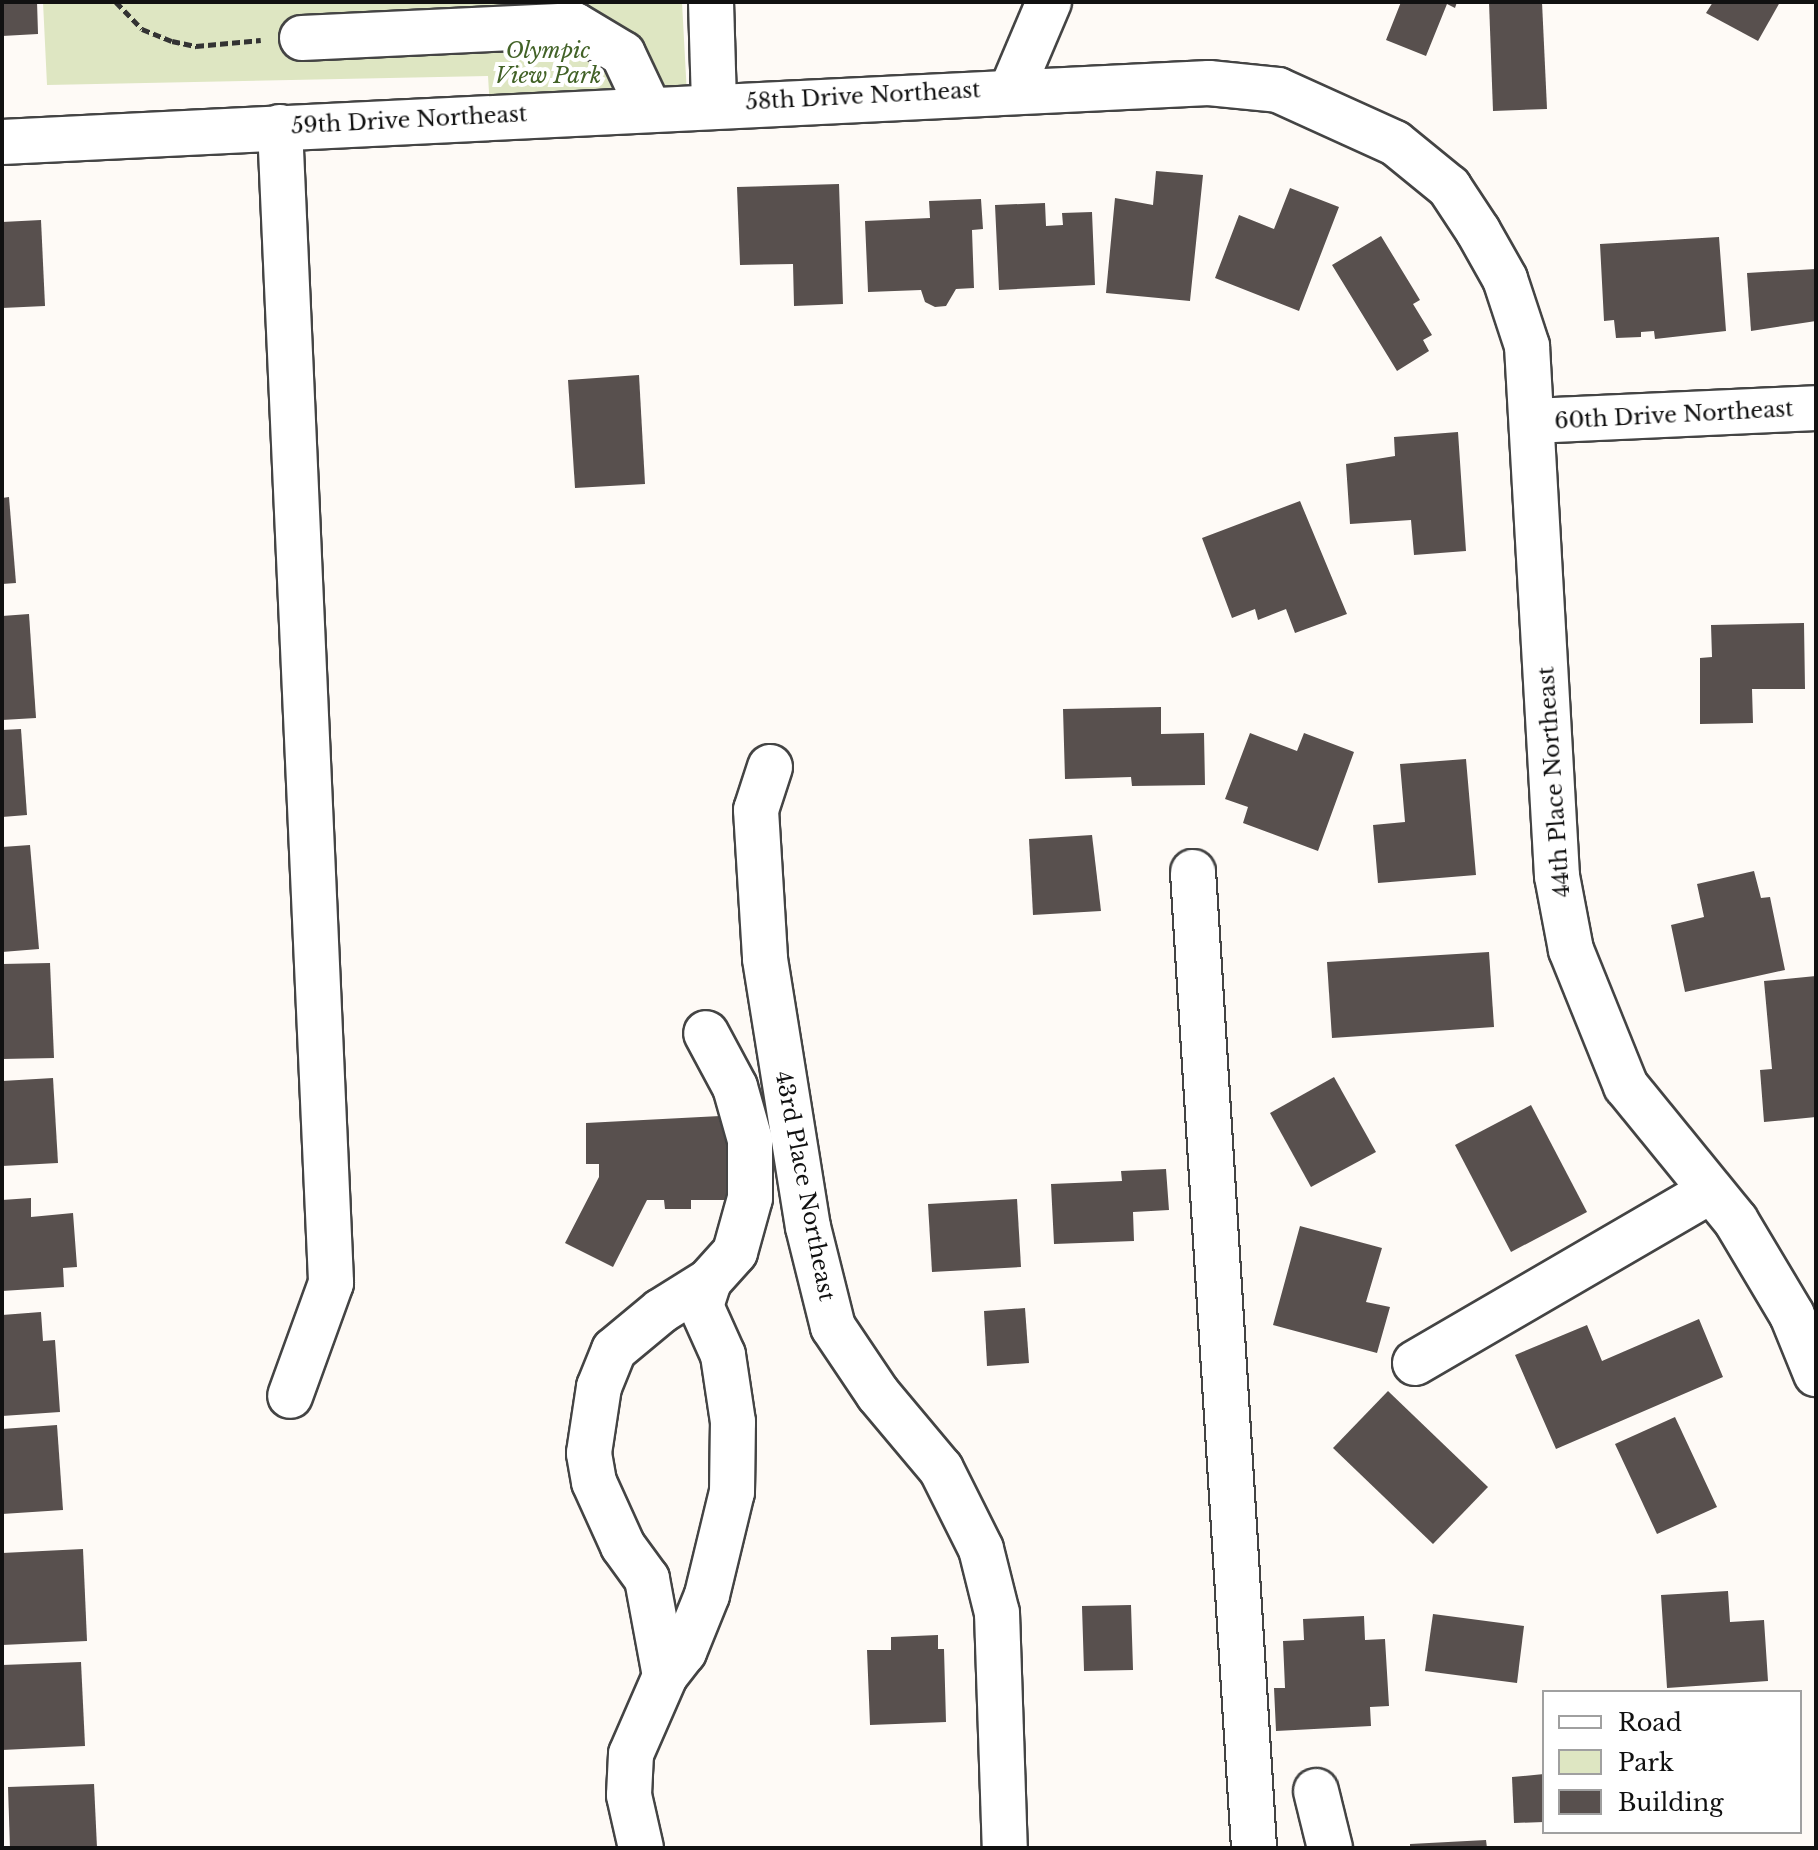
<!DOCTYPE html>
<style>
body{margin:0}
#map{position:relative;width:1818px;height:1850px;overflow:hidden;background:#fefaf6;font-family:"Libre Baskerville",serif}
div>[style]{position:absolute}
.green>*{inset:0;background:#dee6c2}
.building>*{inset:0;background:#58504e}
.path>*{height:5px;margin-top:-2.5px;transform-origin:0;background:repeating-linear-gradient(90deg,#333 0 8px,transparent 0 12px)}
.roads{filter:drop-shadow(2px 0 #444) drop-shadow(-2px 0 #444) drop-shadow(0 2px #444) drop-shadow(0 -2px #444)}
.minor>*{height:44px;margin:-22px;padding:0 22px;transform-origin:22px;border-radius:22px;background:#fff}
span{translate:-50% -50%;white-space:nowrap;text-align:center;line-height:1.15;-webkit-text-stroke:8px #fff;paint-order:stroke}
.park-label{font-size:22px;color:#426227;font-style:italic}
.street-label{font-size:22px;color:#111}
.frame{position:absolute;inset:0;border:4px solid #111;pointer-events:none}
.legend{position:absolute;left:1542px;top:1690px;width:260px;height:144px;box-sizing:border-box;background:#fff;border:2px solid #a0a0a0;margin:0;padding:10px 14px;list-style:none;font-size:24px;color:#111}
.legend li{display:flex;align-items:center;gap:16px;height:40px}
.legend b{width:40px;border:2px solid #a0a0a0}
</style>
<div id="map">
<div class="green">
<i style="clip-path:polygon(43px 2px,682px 2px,688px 114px,491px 125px,488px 76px,47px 85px)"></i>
</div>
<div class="building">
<i style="clip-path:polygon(2px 2px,37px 2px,38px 34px,2px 36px)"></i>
<i style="clip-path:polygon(1401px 2px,1457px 2px,1455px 8px,1447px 4px,1426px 56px,1386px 40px)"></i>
<i style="clip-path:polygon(1489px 2px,1542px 2px,1547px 109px,1493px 111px)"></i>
<i style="clip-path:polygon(1713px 2px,1780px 2px,1758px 41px,1706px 13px)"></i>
<i style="clip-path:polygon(1156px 171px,1203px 175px,1190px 301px,1106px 293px,1115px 198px,1153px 205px)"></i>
<i style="clip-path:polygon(839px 184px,843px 304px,794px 306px,793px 264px,740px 265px,737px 187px)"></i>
<i style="clip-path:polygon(1290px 188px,1339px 207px,1299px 311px,1215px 278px,1239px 215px,1274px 229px)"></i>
<i style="clip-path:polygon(981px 199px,983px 229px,972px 230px,974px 288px,956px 289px,946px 306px,935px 307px,925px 302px,921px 290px,868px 292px,865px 221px,930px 218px,929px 201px)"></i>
<i style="clip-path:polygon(1045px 203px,1046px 226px,1063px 225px,1062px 213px,1092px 212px,1095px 285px,999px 290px,995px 205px)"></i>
<i style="clip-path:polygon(41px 220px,45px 306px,2px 308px,2px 222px)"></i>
<i style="clip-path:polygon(1381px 236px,1420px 300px,1413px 304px,1432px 335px,1423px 340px,1429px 351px,1397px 371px,1332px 265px)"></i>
<i style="clip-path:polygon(1719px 237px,1726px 331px,1655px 339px,1654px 331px,1641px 332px,1641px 337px,1616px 338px,1614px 320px,1604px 321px,1600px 244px)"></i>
<i style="clip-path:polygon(1816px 269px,1816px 321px,1751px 331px,1747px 273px)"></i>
<i style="clip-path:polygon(639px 375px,645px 484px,575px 488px,568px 380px)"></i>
<i style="clip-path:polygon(1458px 432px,1466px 551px,1414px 555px,1411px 520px,1350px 524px,1346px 464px,1395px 456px,1394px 437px)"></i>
<i style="clip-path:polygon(9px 497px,16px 583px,2px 584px,2px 498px)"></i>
<i style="clip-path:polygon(1300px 501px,1347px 614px,1295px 633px,1286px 609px,1258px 620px,1255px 609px,1232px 618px,1202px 538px)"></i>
<i style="clip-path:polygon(29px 614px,36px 718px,2px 720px,2px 616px)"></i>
<i style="clip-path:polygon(1804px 623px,1805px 689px,1752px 689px,1753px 723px,1700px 724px,1700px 658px,1712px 657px,1711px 625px)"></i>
<i style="clip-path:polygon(1161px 707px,1161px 734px,1204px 733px,1205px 785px,1132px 786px,1131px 777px,1065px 779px,1063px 709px)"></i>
<i style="clip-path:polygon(21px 729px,27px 815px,2px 817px,2px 730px)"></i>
<i style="clip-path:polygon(1250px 733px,1297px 751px,1304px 733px,1354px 752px,1318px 851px,1243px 823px,1248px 807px,1225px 799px)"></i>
<i style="clip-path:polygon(1466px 759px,1476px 875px,1378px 883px,1373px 825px,1405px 822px,1400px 764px)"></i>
<i style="clip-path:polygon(1092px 835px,1101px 911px,1033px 915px,1029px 839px)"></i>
<i style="clip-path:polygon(30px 845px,39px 949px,2px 952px,2px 847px)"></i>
<i style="clip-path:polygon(1754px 871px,1761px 898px,1770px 897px,1785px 970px,1685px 992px,1671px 925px,1704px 917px,1697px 884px)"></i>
<i style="clip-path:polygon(1489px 952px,1494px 1027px,1332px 1038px,1327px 962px)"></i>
<i style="clip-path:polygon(50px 963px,54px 1058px,2px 1059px,2px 964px)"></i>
<i style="clip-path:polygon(1816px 976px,1816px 1117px,1764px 1122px,1760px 1070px,1772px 1069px,1764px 981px)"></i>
<i style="clip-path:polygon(1334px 1077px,1376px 1152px,1311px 1187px,1270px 1113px)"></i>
<i style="clip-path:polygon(53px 1078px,58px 1163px,2px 1166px,2px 1081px)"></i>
<i style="clip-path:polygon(1531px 1105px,1587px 1212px,1511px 1252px,1455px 1145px)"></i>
<i style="clip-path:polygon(720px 1116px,728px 1120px,729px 1200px,691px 1200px,691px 1209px,665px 1209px,664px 1200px,647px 1200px,613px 1267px,565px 1243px,599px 1177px,599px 1164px,586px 1164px,586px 1123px)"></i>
<i style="clip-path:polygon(1166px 1169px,1169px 1210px,1133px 1212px,1134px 1241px,1054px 1244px,1051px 1184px,1122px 1181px,1121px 1171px)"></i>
<i style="clip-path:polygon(31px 1198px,31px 1217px,73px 1213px,77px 1267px,63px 1268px,64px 1287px,2px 1291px,2px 1200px)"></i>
<i style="clip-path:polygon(1017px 1199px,1021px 1267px,932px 1272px,928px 1204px)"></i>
<i style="clip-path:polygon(1300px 1226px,1382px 1248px,1366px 1302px,1390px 1307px,1377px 1353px,1273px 1325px)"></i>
<i style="clip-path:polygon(1025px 1308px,1029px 1363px,987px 1366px,984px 1311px)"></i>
<i style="clip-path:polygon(41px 1312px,43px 1341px,55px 1340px,60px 1412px,2px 1416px,2px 1315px)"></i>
<i style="clip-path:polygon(1699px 1319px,1723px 1377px,1556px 1449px,1515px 1355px,1587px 1325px,1602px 1361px)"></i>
<i style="clip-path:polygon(1388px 1391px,1488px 1487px,1433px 1544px,1333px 1448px)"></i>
<i style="clip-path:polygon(1675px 1417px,1717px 1507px,1657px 1534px,1615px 1444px)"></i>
<i style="clip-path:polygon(57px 1425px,63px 1510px,2px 1514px,2px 1429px)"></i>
<i style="clip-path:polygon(83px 1549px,87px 1641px,2px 1645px,2px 1553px)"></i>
<i style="clip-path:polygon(1728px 1591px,1730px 1622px,1764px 1620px,1768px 1681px,1667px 1688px,1661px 1595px)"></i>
<i style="clip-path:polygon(1131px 1605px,1133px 1670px,1084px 1671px,1082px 1606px)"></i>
<i style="clip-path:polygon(1433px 1614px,1524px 1626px,1517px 1683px,1425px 1671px)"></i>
<i style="clip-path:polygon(1364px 1616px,1365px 1640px,1385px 1639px,1389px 1706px,1370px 1707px,1371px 1726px,1276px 1731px,1274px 1688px,1285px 1688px,1283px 1641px,1304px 1640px,1303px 1619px)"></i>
<i style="clip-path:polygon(938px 1635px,938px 1649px,944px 1649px,946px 1722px,870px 1725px,867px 1650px,891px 1650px,891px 1637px)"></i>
<i style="clip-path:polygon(81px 1662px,85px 1746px,2px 1750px,2px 1665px)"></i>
<i style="clip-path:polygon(1544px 1774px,1544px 1822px,1514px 1823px,1512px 1777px)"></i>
<i style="clip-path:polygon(94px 1784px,97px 1848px,10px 1848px,8px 1787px)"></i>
<i style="clip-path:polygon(1486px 1840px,1487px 1848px,1410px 1848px,1410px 1844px)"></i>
</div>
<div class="path">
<i style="left:116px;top:2px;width:37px;rotate:46deg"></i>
<i style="left:142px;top:29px;width:32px;rotate:22deg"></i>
<i style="left:172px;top:41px;width:25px;rotate:12deg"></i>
<i style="left:196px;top:46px;width:65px;rotate:-5.3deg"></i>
</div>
<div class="roads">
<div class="minor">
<i style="left:711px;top:2px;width:101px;rotate:88.3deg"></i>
<i style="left:302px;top:38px;width:273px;rotate:-2.7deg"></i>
<i style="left:575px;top:25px;width:56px;rotate:31.1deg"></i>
<i style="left:623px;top:54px;width:59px;rotate:64.7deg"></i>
<i style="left:1012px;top:89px;width:95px;rotate:-67deg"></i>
<i style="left:280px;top:127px;width:1157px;rotate:87.47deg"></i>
<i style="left:331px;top:1283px;width:120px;rotate:109.9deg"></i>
<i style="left:2px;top:142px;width:1208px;rotate:-2.8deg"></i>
<i style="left:1209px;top:83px;width:69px;rotate:5.8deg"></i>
<i style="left:1278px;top:90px;width:128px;rotate:24.4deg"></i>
<i style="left:1395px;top:143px;width:70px;rotate:39.2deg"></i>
<i style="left:1449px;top:187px;width:53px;rotate:56.6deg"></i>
<i style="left:1478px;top:231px;width:55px;rotate:60.6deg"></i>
<i style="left:1505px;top:279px;width:71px;rotate:71.8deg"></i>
<i style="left:1527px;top:346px;width:531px;rotate:86.76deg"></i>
<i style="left:1557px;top:876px;width:75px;rotate:79.3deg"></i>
<i style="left:1571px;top:950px;width:147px;rotate:68deg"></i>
<i style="left:1626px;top:1086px;width:174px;rotate:50.8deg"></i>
<i style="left:1736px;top:1221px;width:109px;rotate:59.2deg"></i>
<i style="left:1792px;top:1315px;width:64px;rotate:67.9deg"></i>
<i style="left:1532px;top:421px;width:284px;rotate:-2.6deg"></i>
<i style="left:770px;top:767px;width:45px;rotate:108deg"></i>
<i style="left:756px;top:810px;width:149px;rotate:86.5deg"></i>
<i style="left:765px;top:959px;width:271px;rotate:80.9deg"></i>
<i style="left:808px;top:1227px;width:103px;rotate:76deg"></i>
<i style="left:833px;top:1327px;width:81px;rotate:56.1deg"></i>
<i style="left:878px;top:1394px;width:98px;rotate:50deg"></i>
<i style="left:941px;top:1469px;width:89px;rotate:63.4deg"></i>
<i style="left:981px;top:1549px;width:66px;rotate:76deg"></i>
<i style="left:997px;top:1613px;width:235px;rotate:88.1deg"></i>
<i style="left:1193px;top:872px;width:978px;rotate:86.42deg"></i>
<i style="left:1415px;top:1363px;width:341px;rotate:-30.2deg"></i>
<i style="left:665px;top:1676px;width:99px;rotate:-100.5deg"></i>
<i style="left:647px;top:1579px;width:41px;rotate:-126deg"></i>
<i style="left:623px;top:1546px;width:70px;rotate:-114.4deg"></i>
<i style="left:594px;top:1482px;width:29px;rotate:-100deg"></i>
<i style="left:589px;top:1453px;width:67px;rotate:-81.4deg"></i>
<i style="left:599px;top:1387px;width:40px;rotate:-68deg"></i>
<i style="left:614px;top:1350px;width:61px;rotate:-39.7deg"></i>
<i style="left:661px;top:1311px;width:57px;rotate:-32deg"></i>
<i style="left:1316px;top:1791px;width:59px;rotate:76.2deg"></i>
<i style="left:641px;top:1848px;width:54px;rotate:-102.8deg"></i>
<i style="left:629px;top:1795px;width:41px;rotate:-87.2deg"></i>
<i style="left:631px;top:1754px;width:85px;rotate:-66.4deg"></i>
<i style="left:665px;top:1676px;width:31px;rotate:-52deg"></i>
<i style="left:684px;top:1652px;width:61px;rotate:-68deg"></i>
<i style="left:707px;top:1595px;width:106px;rotate:-76.4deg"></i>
<i style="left:732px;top:1492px;width:70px;rotate:-89.2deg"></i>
<i style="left:733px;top:1422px;width:68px;rotate:-98.5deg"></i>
<i style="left:723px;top:1355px;width:54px;rotate:-114.2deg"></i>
<i style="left:701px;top:1306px;width:26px;rotate:-72deg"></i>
<i style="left:709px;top:1281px;width:39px;rotate:-48deg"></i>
<i style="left:735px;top:1252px;width:56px;rotate:-74.5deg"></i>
<i style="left:750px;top:1198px;width:58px;rotate:-90deg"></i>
<i style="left:750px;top:1140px;width:55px;rotate:-105.8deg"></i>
<i style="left:735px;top:1087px;width:61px;rotate:-118.2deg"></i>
</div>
</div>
<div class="park-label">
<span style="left:548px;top:63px">Olympic<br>View Park</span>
</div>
<div class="street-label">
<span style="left:863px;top:96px;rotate:-3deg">58th Drive Northeast</span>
<span style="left:409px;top:120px;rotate:-3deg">59th Drive Northeast</span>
<span style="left:1674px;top:415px;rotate:-3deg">60th Drive Northeast</span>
<span style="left:1554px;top:782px;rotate:-94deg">44th Place Northeast</span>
<span style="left:805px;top:1186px;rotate:79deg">43rd Place Northeast</span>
</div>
<div class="frame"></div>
<ul class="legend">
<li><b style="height:10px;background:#fff"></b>Road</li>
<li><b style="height:22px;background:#dee6c2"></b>Park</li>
<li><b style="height:22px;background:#58504e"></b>Building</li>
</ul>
</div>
